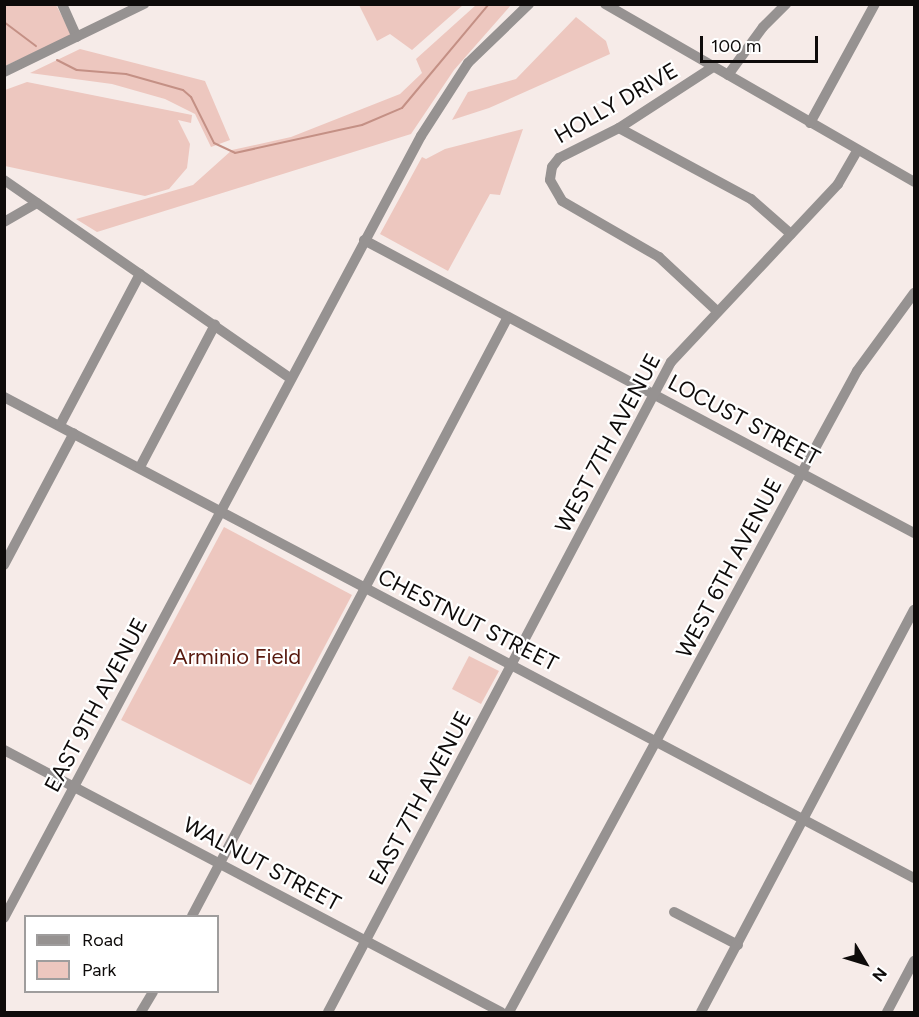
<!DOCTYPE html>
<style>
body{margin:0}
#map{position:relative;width:919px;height:1017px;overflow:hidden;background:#f6ebe8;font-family:Figtree,sans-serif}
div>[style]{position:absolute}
.green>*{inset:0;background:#edc7bf}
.stream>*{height:2px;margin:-1px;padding:0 1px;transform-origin:1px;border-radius:1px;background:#c49085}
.minor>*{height:10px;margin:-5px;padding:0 5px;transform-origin:5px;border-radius:5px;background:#969291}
span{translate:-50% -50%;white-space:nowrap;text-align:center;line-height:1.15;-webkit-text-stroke:4.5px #fff;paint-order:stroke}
.street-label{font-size:22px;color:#0e0b0a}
.park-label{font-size:22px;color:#58190e}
.frame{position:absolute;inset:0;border:6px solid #0e0b0a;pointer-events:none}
.legend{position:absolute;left:24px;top:915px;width:195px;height:78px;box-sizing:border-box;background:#fff;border:2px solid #9f9d9d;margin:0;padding:8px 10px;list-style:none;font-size:18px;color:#0e0b0a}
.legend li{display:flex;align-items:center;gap:12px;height:30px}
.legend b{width:30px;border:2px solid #9f9d9d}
.north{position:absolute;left:835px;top:933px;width:60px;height:60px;-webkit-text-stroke:4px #fff;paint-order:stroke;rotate:128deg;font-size:16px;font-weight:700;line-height:24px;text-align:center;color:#0e0b0a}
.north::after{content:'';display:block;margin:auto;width:21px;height:27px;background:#0e0b0a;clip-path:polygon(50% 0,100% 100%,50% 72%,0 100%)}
.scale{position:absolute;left:700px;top:36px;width:118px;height:27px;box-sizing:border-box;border:3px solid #0e0b0a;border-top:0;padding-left:8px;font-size:18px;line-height:21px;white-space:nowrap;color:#0e0b0a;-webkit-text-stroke:4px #fff;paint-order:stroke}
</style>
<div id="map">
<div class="green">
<i style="clip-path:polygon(4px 5px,56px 5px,72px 35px,5px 66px)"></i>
<i style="clip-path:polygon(359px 5px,463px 5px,412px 50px,390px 34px,377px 41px)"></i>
<i style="clip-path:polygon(476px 5px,511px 5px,454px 70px,411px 134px,97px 232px,76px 219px,193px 185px,232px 150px,291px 137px,400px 94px,422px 73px,416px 59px)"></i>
<i style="clip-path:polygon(576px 17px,606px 41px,610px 54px,489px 108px,452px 120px,468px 92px,516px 79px)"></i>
<i style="clip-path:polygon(80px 49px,205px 81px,230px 140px,211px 147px,195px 114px,165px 99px,112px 84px,30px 73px)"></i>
<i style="clip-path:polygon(27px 82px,192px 115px,191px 123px,178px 120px,190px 144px,187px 168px,169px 189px,145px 196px,5px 166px,5px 90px)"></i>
<i style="clip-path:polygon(523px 129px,500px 195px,490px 194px,448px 271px,380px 234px,422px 157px,426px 159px,445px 149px)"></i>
<i style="clip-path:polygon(224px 527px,352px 595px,251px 785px,121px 720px)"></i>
<i style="clip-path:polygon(469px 656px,499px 671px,481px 704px,452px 689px)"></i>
</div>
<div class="stream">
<i style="left:4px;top:22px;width:40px;rotate:37deg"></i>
<i style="left:57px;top:60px;width:22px;rotate:27deg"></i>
<i style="left:77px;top:70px;width:49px;rotate:4.7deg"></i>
<i style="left:126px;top:74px;width:59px;rotate:15.7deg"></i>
<i style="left:183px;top:90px;width:11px;rotate:41deg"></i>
<i style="left:191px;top:97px;width:51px;rotate:63.4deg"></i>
<i style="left:214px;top:143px;width:23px;rotate:25deg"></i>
<i style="left:235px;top:153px;width:130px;rotate:-12.4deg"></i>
<i style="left:362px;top:125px;width:43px;rotate:-23deg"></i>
<i style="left:402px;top:108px;width:136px;rotate:-50.1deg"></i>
</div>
<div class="minor">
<i style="left:62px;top:4px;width:36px;rotate:66deg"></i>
<i style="left:605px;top:4px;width:357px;rotate:29.9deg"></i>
<i style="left:713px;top:67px;width:112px;rotate:147deg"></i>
<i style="left:619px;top:128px;width:67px;rotate:153.4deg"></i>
<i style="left:559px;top:158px;width:11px;rotate:128deg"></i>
<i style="left:552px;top:167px;width:13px;rotate:99deg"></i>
<i style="left:550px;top:180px;width:24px;rotate:60deg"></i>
<i style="left:562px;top:201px;width:112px;rotate:30deg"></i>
<i style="left:659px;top:257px;width:79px;rotate:43deg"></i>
<i style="left:4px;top:72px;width:156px;rotate:-25.9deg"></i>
<i style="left:728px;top:75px;width:59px;rotate:-53.9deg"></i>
<i style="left:763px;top:27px;width:33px;rotate:-45deg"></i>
<i style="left:810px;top:123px;width:136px;rotate:-61.4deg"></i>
<i style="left:619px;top:128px;width:150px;rotate:28.3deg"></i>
<i style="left:751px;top:199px;width:53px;rotate:41.2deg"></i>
<i style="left:4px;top:180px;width:348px;rotate:34.7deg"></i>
<i style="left:4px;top:222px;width:38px;rotate:-30deg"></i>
<i style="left:364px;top:240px;width:623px;rotate:28.05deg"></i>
<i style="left:4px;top:397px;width:1029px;rotate:27.86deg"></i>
<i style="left:60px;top:425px;width:171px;rotate:-62.1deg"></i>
<i style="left:140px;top:467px;width:161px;rotate:-62.2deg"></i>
<i style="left:4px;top:565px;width:149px;rotate:-62.1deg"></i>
<i style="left:4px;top:750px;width:562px;rotate:27.8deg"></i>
<i style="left:674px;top:912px;width:72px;rotate:27.3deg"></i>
<i style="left:192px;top:916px;width:677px;rotate:-62.19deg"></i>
<i style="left:4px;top:918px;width:886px;rotate:-61.93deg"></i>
<i style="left:421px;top:136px;width:87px;rotate:-57.2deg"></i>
<i style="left:468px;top:63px;width:85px;rotate:-44deg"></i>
<i style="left:141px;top:1012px;width:23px;rotate:-59deg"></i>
<i style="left:328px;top:1012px;width:735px;rotate:-62.18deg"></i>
<i style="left:671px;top:362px;width:244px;rotate:-46.8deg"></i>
<i style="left:838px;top:184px;width:39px;rotate:-60deg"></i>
<i style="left:509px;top:1012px;width:729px;rotate:-61.5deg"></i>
<i style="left:857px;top:371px;width:97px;rotate:-53.8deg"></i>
<i style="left:701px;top:1012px;width:455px;rotate:-62.1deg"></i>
<i style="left:887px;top:1012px;width:58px;rotate:-62.1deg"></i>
</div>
<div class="street-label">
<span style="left:616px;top:103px;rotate:-30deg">HOLLY DRIVE</span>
<span style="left:744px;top:420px;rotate:28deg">LOCUST STREET</span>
<span style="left:608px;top:443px;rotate:-62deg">WEST 7TH AVENUE</span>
<span style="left:729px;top:568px;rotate:-62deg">WEST 6TH AVENUE</span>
<span style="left:468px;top:620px;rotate:27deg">CHESTNUT STREET</span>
<span style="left:96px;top:705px;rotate:-62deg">EAST 9TH AVENUE</span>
<span style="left:420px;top:798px;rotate:-62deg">EAST 7TH AVENUE</span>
<span style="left:262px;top:864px;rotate:28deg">WALNUT STREET</span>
</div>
<div class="park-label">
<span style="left:237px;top:657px">Arminio Field</span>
</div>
<div class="frame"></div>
<ul class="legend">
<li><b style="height:8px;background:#969291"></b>Road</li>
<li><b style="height:16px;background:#edc7bf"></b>Park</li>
</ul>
<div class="north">N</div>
<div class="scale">100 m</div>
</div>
